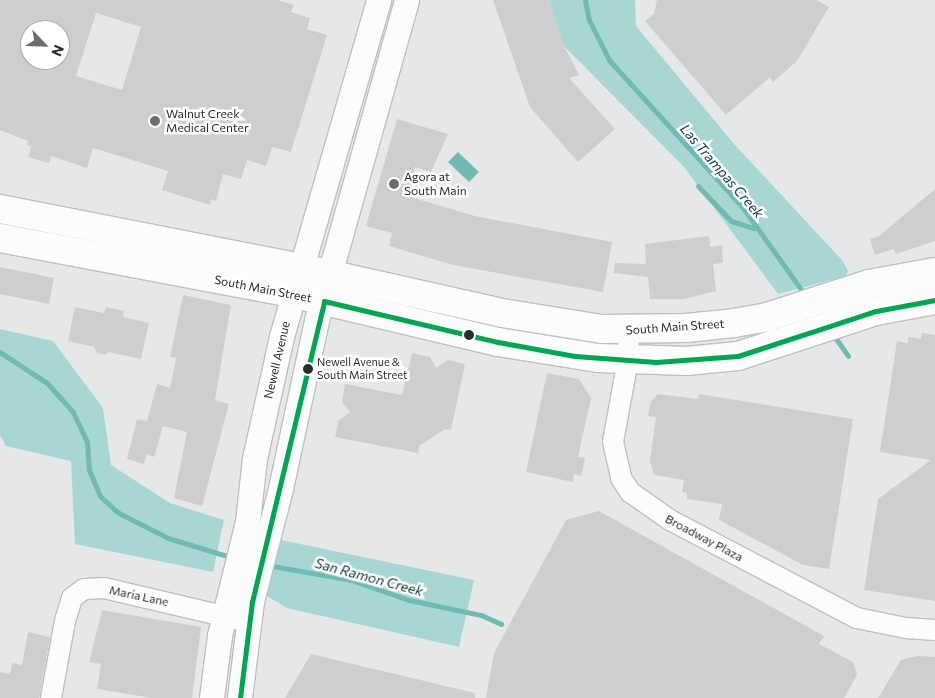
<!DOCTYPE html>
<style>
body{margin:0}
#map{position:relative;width:935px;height:698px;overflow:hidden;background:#e6e8e8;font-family:Commissioner,sans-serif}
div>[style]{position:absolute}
.green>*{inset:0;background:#a8d7d3}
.water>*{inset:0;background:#71bab4}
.stream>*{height:5px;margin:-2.5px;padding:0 2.5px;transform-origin:2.5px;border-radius:2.5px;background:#71bab4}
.building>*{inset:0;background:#cdcfcf}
.roads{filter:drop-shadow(1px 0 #bec0c0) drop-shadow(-1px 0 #bec0c0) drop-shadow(0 1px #bec0c0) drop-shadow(0 -1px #bec0c0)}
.minor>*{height:20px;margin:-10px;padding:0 10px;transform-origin:10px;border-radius:10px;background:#fbfcfc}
.tertiary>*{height:24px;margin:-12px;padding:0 12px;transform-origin:12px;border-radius:12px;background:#fbfcfc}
.secondary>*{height:28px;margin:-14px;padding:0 14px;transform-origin:14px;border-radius:14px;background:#fbfcfc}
.bus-1>*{height:5px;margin:-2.5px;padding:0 2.5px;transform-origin:2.5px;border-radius:2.5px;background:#00a651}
.dots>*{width:14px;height:14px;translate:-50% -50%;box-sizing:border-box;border:2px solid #fff;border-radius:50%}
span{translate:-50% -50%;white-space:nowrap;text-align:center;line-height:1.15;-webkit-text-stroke:5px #fff;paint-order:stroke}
.bus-label{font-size:11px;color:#2b2d2d}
.left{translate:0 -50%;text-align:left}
.poi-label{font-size:12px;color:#2b2d2d}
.street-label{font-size:12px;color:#2b2d2d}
.water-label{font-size:14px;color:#0b3b38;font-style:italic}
.north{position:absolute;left:20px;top:20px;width:50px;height:50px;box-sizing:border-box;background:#fff;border:1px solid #aaabab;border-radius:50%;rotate:114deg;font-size:14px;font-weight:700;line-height:20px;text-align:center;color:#2b2d2d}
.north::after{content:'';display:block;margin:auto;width:18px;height:22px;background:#6c6e6e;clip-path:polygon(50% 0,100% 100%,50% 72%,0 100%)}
</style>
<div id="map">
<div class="green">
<i style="clip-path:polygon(549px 0,635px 0,636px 26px,735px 145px,842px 260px,848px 271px,846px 276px,778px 294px,684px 167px,564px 46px)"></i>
<i style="clip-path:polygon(0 329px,53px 341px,103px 408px,111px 465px,170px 503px,224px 520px,213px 572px,75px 544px,71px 461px,6px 446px,0 435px)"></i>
<i style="clip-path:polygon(281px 540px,474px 580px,459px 647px,287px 608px,267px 596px)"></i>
</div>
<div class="water">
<i style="clip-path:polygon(458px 152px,479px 172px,469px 182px,448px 162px)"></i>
</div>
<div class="stream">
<i style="left:585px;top:0;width:20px;rotate:79deg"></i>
<i style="left:589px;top:20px;width:45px;rotate:63.4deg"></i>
<i style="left:609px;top:60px;width:200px;rotate:47.8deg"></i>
<i style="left:743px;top:208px;width:107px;rotate:54.5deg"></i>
<i style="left:698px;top:186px;width:48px;rotate:46.7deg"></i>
<i style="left:731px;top:221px;width:24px;rotate:17deg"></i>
<i style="left:832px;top:333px;width:28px;rotate:55deg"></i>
<i style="left:0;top:352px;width:56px;rotate:33.4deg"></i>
<i style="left:47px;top:383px;width:39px;rotate:48deg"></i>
<i style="left:73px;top:412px;width:33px;rotate:65deg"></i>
<i style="left:87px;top:442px;width:28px;rotate:86deg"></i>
<i style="left:89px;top:470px;width:28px;rotate:67deg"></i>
<i style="left:100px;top:496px;width:23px;rotate:43deg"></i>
<i style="left:117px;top:512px;width:57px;rotate:27deg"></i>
<i style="left:168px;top:538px;width:69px;rotate:16.9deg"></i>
<i style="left:267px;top:565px;width:85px;rotate:10.1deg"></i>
<i style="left:351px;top:580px;width:61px;rotate:19deg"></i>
<i style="left:409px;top:600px;width:74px;rotate:11.8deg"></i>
<i style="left:481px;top:615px;width:22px;rotate:24deg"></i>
</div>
<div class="building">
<i style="clip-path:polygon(evenodd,0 0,278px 0,294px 5px,291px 12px,310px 18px,307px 29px,327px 35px,291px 152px,272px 147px,266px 166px,247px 160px,241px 179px,223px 174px,216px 201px,211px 199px,210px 205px,162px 190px,168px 171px,93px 148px,87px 168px,51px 156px,49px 163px,28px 157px,31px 147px,27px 145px,28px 141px,0 130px,0 0,96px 13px,141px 27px,122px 90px,76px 76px,96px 13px,0 0,30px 30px,60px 30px,60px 60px,30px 60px,30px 30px)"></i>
<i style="clip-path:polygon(493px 0,549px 0,564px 46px,579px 75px,569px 78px,615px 129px,578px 162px,530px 107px)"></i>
<i style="clip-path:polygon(657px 0,817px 0,829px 7px,797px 61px,773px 82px,770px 77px,726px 115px,645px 21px,654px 14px)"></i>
<i style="clip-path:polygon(397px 119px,448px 134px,431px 172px,415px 167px,407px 196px,475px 216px,612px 242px,603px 292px,453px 265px,389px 246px,392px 233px,366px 226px)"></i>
<i style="clip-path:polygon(935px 189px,935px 241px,896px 254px,894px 249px,875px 255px,870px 239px,879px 236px)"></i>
<i style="clip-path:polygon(709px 236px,710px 247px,722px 245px,723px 263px,713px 264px,716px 291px,684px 299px,650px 299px,648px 277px,614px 273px,615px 263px,646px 264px,645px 244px)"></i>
<i style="clip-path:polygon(0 267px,54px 278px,49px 304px,0 294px)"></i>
<i style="clip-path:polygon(183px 295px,231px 305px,215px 400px,229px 404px,202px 506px,174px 498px,187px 432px,163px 426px,154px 457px,147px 454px,144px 464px,127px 459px,137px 419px,147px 421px,157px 384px,170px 388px,176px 358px,170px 357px)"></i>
<i style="clip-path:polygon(75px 307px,104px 313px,106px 307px,124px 311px,123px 317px,149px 323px,141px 359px,108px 352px,105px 355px,97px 353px,94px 347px,68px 341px)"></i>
<i style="clip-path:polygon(922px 333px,935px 335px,935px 601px,864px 590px,878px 499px,931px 460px,880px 452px,897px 341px,908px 343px,908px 337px,921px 339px)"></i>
<i style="clip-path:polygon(412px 353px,430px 357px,436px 368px,448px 360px,465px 364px,451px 430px,445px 429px,419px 446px,418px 453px,335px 437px,339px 420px,350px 412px,342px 402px,345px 384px,402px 395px)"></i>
<i style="clip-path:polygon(547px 373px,579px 379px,591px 398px,578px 457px,585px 458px,581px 476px,574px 474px,573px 482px,526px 472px)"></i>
<i style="clip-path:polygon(658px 394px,698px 399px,699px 394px,853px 419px,829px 569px,803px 565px,719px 520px,722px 504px,687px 499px,687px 493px,682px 492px,684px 480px,654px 475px,650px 461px,656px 417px,648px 416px,651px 401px)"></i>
<i style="clip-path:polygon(599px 511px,824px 636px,819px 644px,853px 662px,857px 675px,844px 698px,486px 698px,494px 653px,566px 520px)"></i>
<i style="clip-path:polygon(102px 610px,201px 627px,192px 698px,152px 698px,97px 689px,101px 664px,89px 662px)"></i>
<i style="clip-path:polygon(28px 632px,50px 637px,39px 698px,0 698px,0 672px,10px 674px,12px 663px,22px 665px)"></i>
<i style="clip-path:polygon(311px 654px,475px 693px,475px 698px,285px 698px)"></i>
<i style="clip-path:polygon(917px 656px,935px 657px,935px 698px,878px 698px,901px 660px)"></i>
</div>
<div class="roads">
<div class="minor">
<i style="left:629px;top:331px;width:29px;rotate:92deg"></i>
<i style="left:628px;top:360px;width:83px;rotate:100.4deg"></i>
<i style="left:613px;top:442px;width:37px;rotate:77deg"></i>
<i style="left:621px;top:478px;width:17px;rotate:57deg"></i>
<i style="left:630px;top:492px;width:49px;rotate:35deg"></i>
<i style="left:670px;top:520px;width:211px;rotate:27.7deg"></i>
<i style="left:857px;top:618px;width:50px;rotate:11.5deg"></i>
<i style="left:906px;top:628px;width:29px;rotate:4deg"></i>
<i style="left:51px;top:698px;width:78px;rotate:-79.7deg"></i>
<i style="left:65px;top:621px;width:24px;rotate:-73deg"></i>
<i style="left:72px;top:598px;width:15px;rotate:-37deg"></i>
<i style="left:84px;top:589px;width:20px;rotate:-3deg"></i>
<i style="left:104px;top:588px;width:149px;rotate:13.2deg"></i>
</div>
<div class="tertiary">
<i style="left:212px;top:698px;width:63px;rotate:-82.6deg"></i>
<i style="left:220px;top:636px;width:117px;rotate:-76.2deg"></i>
<i style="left:248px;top:522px;width:63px;rotate:-83.7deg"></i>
<i style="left:255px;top:459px;width:125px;rotate:-77.5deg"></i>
<i style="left:282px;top:337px;width:351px;rotate:-73.9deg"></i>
<i style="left:240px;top:698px;width:97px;rotate:-82.9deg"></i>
<i style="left:252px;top:602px;width:117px;rotate:-75.6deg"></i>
<i style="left:281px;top:489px;width:172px;rotate:-77.9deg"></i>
<i style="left:317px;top:321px;width:333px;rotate:-74.3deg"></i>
</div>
<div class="secondary">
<i style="left:0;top:209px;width:307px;rotate:11.1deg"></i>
<i style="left:301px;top:268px;width:206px;rotate:12.6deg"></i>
<i style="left:502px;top:313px;width:101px;rotate:9.1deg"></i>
<i style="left:602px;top:329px;width:84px;rotate:-0.7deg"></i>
<i style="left:686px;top:328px;width:48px;rotate:-5.9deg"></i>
<i style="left:734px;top:323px;width:34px;rotate:-10deg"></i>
<i style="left:767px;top:317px;width:107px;rotate:-17.9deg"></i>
<i style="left:869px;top:284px;width:67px;rotate:-10.3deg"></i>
<i style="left:0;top:238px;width:300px;rotate:10.7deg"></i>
<i style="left:295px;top:294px;width:209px;rotate:13.3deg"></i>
<i style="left:498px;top:342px;width:101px;rotate:9.1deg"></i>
<i style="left:598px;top:358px;width:89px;rotate:1.9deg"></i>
<i style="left:687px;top:361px;width:51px;rotate:-5.6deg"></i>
<i style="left:738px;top:356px;width:145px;rotate:-18.1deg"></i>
<i style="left:876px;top:311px;width:60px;rotate:-10.6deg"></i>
</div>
</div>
<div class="bus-1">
<i style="left:240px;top:698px;width:97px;rotate:-82.9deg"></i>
<i style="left:252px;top:602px;width:309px;rotate:-76.5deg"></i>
<i style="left:324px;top:301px;width:179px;rotate:13.3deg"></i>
<i style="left:498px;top:342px;width:78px;rotate:10.3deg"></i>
<i style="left:575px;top:356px;width:81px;rotate:4.2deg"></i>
<i style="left:656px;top:362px;width:82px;rotate:-4.2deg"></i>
<i style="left:738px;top:356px;width:145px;rotate:-18.1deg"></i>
<i style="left:876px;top:311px;width:60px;rotate:-10.6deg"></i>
</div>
<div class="dots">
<i style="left:155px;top:121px;background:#6c6e6e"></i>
<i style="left:394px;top:184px;background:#6c6e6e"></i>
<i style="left:469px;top:335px;background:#2b2d2d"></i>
<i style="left:308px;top:369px;background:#2b2d2d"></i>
</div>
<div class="bus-label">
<span class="left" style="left:317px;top:369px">Newell Avenue &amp;<br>South Main Street</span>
</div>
<div class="poi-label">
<span class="left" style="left:166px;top:121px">Walnut Creek<br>Medical Center</span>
<span class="left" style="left:404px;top:184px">Agora at<br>South Main</span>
</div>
<div class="street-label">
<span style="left:263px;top:289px;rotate:11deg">South Main Street</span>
<span style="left:675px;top:327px;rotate:-4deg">South Main Street</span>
<span style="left:277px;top:360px;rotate:-77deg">Newell Avenue</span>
<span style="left:704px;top:538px;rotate:28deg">Broadway Plaza</span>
<span style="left:139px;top:596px;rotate:12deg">Maria Lane</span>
</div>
<div class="water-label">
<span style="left:722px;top:171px;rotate:49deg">Las Trampas Creek</span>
<span style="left:369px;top:577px;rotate:15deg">San Ramon Creek</span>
</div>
<div class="north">N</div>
</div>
